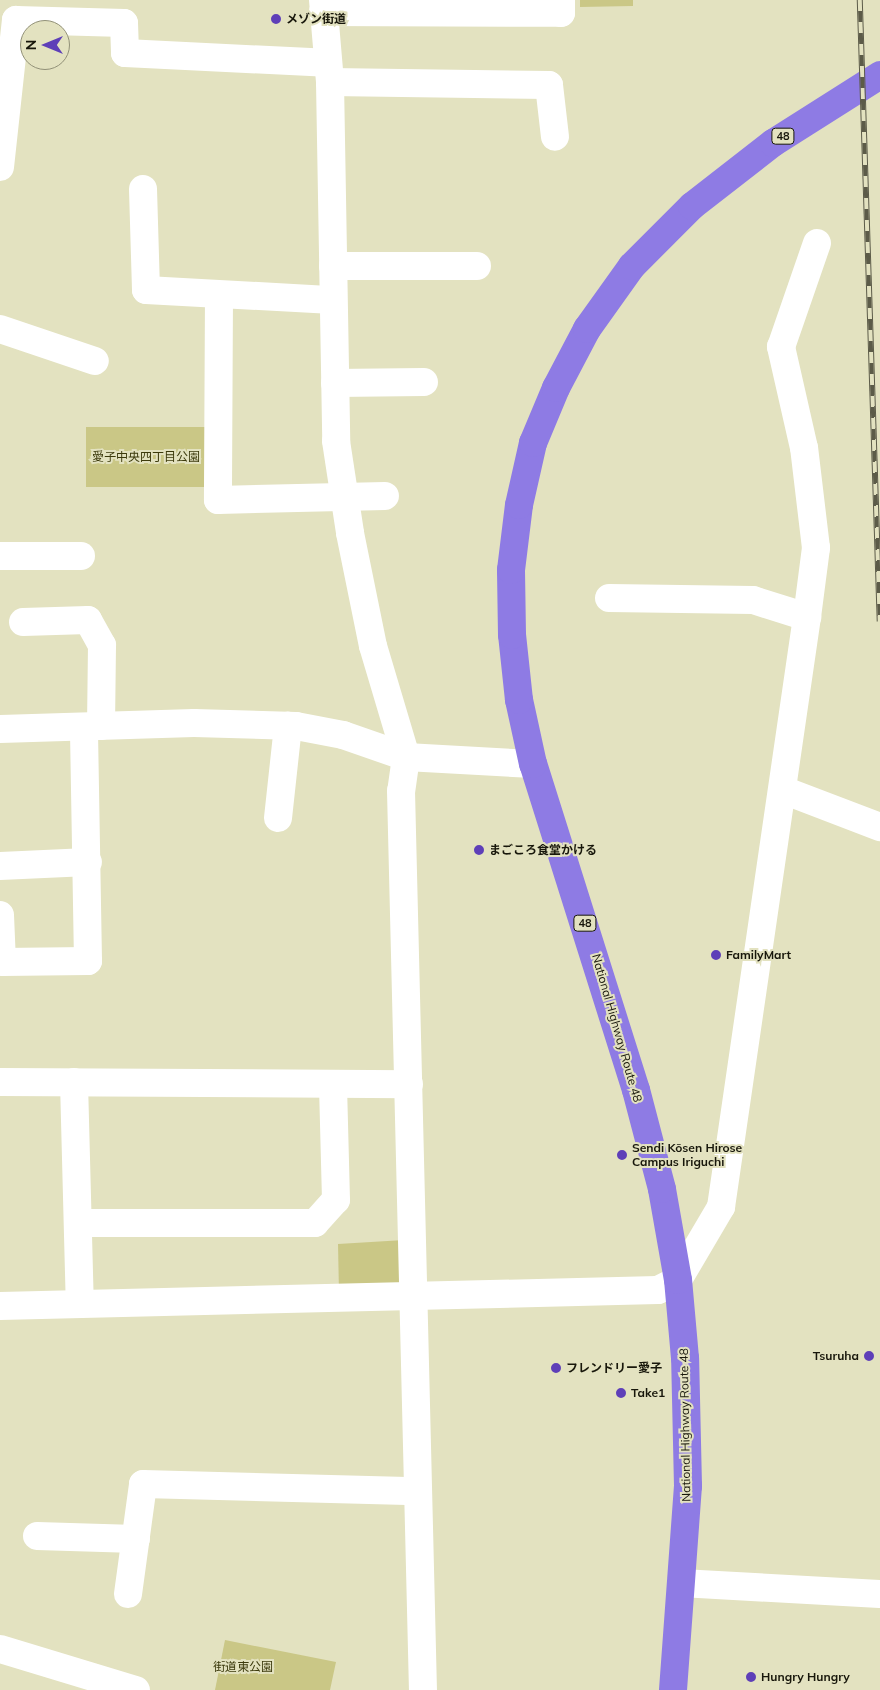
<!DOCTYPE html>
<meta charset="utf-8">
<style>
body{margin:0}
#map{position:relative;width:880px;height:1690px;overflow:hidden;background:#e3e2c0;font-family:Mulish,"Noto Sans JP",sans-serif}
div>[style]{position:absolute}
.green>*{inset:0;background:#cac786}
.minor>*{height:28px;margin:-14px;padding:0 14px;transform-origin:14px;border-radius:14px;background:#fff}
.highway>*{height:28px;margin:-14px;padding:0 14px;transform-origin:14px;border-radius:14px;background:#8e7be4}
.rail>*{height:5.5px;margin-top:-2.75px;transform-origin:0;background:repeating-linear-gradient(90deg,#e3e2c0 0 11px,#5c5b48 0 22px);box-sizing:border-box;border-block:1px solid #5c5b48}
.dots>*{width:14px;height:14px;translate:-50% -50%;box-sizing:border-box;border:2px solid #e3e2c0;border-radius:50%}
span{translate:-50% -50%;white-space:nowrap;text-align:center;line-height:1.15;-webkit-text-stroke:4px #e3e2c0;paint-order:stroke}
.shield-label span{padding:1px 4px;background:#e3e2c0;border:1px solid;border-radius:4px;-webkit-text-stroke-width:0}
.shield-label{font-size:11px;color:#18170b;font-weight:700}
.poi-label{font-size:12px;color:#18170b;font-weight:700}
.left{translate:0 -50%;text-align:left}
.right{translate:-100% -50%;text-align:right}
.park-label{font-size:12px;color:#3c3a0c}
.street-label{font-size:12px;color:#18170b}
.north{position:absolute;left:20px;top:20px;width:50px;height:50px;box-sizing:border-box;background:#e3e2c0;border:1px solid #929178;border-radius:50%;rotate:270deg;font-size:14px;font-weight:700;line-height:20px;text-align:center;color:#18170b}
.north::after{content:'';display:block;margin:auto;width:18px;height:22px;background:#5e3fb8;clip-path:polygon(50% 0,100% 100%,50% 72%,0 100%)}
</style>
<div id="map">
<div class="green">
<i style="clip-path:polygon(580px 0,633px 0,633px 6px,580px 7px)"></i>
<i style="clip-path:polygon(86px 427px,206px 427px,206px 487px,86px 487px)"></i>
<i style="clip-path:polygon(404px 1240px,405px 1291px,339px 1293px,338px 1244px)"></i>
<i style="clip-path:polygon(225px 1640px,336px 1662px,330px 1690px,215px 1690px)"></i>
</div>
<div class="minor">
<i style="left:323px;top:0;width:82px;rotate:85.1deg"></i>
<i style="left:330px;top:82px;width:359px;rotate:89deg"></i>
<i style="left:336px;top:441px;width:93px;rotate:81.3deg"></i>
<i style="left:350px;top:533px;width:115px;rotate:78.5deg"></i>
<i style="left:373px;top:646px;width:116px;rotate:73.4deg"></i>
<i style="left:406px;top:757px;width:34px;rotate:98deg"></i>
<i style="left:401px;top:791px;width:899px;rotate:88.6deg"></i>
<i style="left:323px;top:12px;width:238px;rotate:0.2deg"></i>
<i style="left:561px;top:13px;width:13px;rotate:-90deg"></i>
<i style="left:330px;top:82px;width:219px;rotate:0.8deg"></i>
<i style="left:549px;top:85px;width:52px;rotate:83.4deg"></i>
<i style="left:0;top:167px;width:148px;rotate:-83.8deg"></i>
<i style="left:16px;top:20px;width:108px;rotate:1.6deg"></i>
<i style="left:124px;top:23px;width:30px;rotate:88deg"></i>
<i style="left:125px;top:53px;width:201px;rotate:2.8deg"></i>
<i style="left:143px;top:189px;width:101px;rotate:88.3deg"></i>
<i style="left:146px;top:290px;width:187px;rotate:3.1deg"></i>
<i style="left:333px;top:266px;width:144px"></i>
<i style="left:219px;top:295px;width:205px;rotate:90.3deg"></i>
<i style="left:218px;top:500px;width:167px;rotate:-1.4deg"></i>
<i style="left:0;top:329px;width:100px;rotate:18.6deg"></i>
<i style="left:335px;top:383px;width:89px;rotate:-0.6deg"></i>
<i style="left:0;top:556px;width:81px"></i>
<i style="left:609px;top:598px;width:144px;rotate:0.8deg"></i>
<i style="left:753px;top:600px;width:57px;rotate:17.5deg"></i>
<i style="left:23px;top:622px;width:65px;rotate:-1.8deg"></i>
<i style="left:88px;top:620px;width:29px;rotate:61deg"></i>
<i style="left:102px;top:645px;width:81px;rotate:90.7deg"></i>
<i style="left:0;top:729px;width:194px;rotate:-1.8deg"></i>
<i style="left:194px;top:723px;width:102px;rotate:1.7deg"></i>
<i style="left:296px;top:726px;width:48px;rotate:10.8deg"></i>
<i style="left:343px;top:735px;width:67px;rotate:19.2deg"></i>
<i style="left:406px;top:757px;width:127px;rotate:3.2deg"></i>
<i style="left:783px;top:790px;width:104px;rotate:20.9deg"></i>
<i style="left:278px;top:818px;width:93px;rotate:-83.8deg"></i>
<i style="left:0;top:866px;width:88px;rotate:-2.6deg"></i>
<i style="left:0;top:915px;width:47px;rotate:87.6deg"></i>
<i style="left:2px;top:962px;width:86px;rotate:-0.7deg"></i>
<i style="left:88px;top:961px;width:234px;rotate:-91deg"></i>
<i style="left:0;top:1082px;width:409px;rotate:0.3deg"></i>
<i style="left:74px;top:1082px;width:222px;rotate:88.5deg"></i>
<i style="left:79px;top:1223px;width:236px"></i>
<i style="left:315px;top:1223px;width:31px;rotate:-48deg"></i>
<i style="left:336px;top:1200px;width:116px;rotate:-91.5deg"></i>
<i style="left:0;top:1306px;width:658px;rotate:-1.39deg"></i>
<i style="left:658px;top:1290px;width:22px;rotate:-27deg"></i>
<i style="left:678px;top:1280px;width:85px;rotate:-59.5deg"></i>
<i style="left:721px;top:1207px;width:596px;rotate:-81.71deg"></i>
<i style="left:807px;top:617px;width:70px;rotate:-82.6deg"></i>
<i style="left:816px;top:548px;width:101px;rotate:-96.8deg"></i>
<i style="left:804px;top:448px;width:104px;rotate:-102.8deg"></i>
<i style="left:781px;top:347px;width:110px;rotate:-70.9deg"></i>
<i style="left:37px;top:1536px;width:99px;rotate:1.7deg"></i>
<i style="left:681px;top:1583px;width:199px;rotate:3.2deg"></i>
<i style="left:128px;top:1594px;width:111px;rotate:-82.2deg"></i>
<i style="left:143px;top:1484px;width:274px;rotate:1.5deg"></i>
<i style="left:0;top:1649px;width:142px;rotate:16.8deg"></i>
</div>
<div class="highway">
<i style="left:673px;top:1690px;width:205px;rotate:-85.8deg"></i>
<i style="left:688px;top:1486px;width:128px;rotate:-91.3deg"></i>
<i style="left:685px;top:1358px;width:78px;rotate:-95.1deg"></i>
<i style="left:678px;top:1280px;width:92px;rotate:-100deg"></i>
<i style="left:662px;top:1189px;width:102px;rotate:-104.7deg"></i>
<i style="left:636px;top:1090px;width:342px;rotate:-107.5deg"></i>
<i style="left:533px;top:764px;width:66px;rotate:-102.3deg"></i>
<i style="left:519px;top:700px;width:65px;rotate:-96.1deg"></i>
<i style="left:512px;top:635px;width:65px;rotate:-90.9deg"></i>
<i style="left:511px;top:570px;width:65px;rotate:-83deg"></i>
<i style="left:519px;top:505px;width:64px;rotate:-77.3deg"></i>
<i style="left:533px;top:443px;width:60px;rotate:-67.3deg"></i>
<i style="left:556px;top:388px;width:67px;rotate:-62.3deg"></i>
<i style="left:587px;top:329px;width:77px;rotate:-54.5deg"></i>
<i style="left:632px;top:266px;width:85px;rotate:-45deg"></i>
<i style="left:692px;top:206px;width:103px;rotate:-37.9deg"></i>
<i style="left:773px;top:143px;width:127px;rotate:-32.4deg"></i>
</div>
<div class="rail">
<i style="left:860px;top:0;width:622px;rotate:88.16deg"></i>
</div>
<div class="dots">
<i style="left:276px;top:19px;background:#5e3fb8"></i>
<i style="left:479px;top:850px;background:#5e3fb8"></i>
<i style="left:716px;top:955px;background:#5e3fb8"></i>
<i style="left:622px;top:1155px;background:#5e3fb8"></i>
<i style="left:869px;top:1356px;background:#5e3fb8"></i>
<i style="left:556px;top:1368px;background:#5e3fb8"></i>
<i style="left:621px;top:1393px;background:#5e3fb8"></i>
<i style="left:751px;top:1677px;background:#5e3fb8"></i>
</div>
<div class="shield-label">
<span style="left:783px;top:136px">48</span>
<span style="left:585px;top:923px">48</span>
</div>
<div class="poi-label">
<span class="left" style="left:286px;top:19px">メゾン街道</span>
<span class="left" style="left:489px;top:850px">まごころ食堂かける</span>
<span class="left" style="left:726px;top:955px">FamilyMart</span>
<span class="left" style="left:632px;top:1155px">Sendi Kōsen Hirose<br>Campus Iriguchi</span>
<span class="right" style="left:859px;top:1356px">Tsuruha</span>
<span class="left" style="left:566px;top:1368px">フレンドリー愛子</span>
<span class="left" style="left:631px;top:1393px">Take1</span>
<span class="left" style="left:761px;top:1677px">Hungry Hungry</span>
</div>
<div class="park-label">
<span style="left:146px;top:457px">愛子中央四丁目公園</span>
<span style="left:243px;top:1667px">街道東公園</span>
</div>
<div class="street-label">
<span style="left:617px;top:1028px;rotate:74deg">National Highway Route 48</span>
<span style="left:685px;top:1425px;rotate:-91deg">National Highway Route 48</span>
</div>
<div class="north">N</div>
</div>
